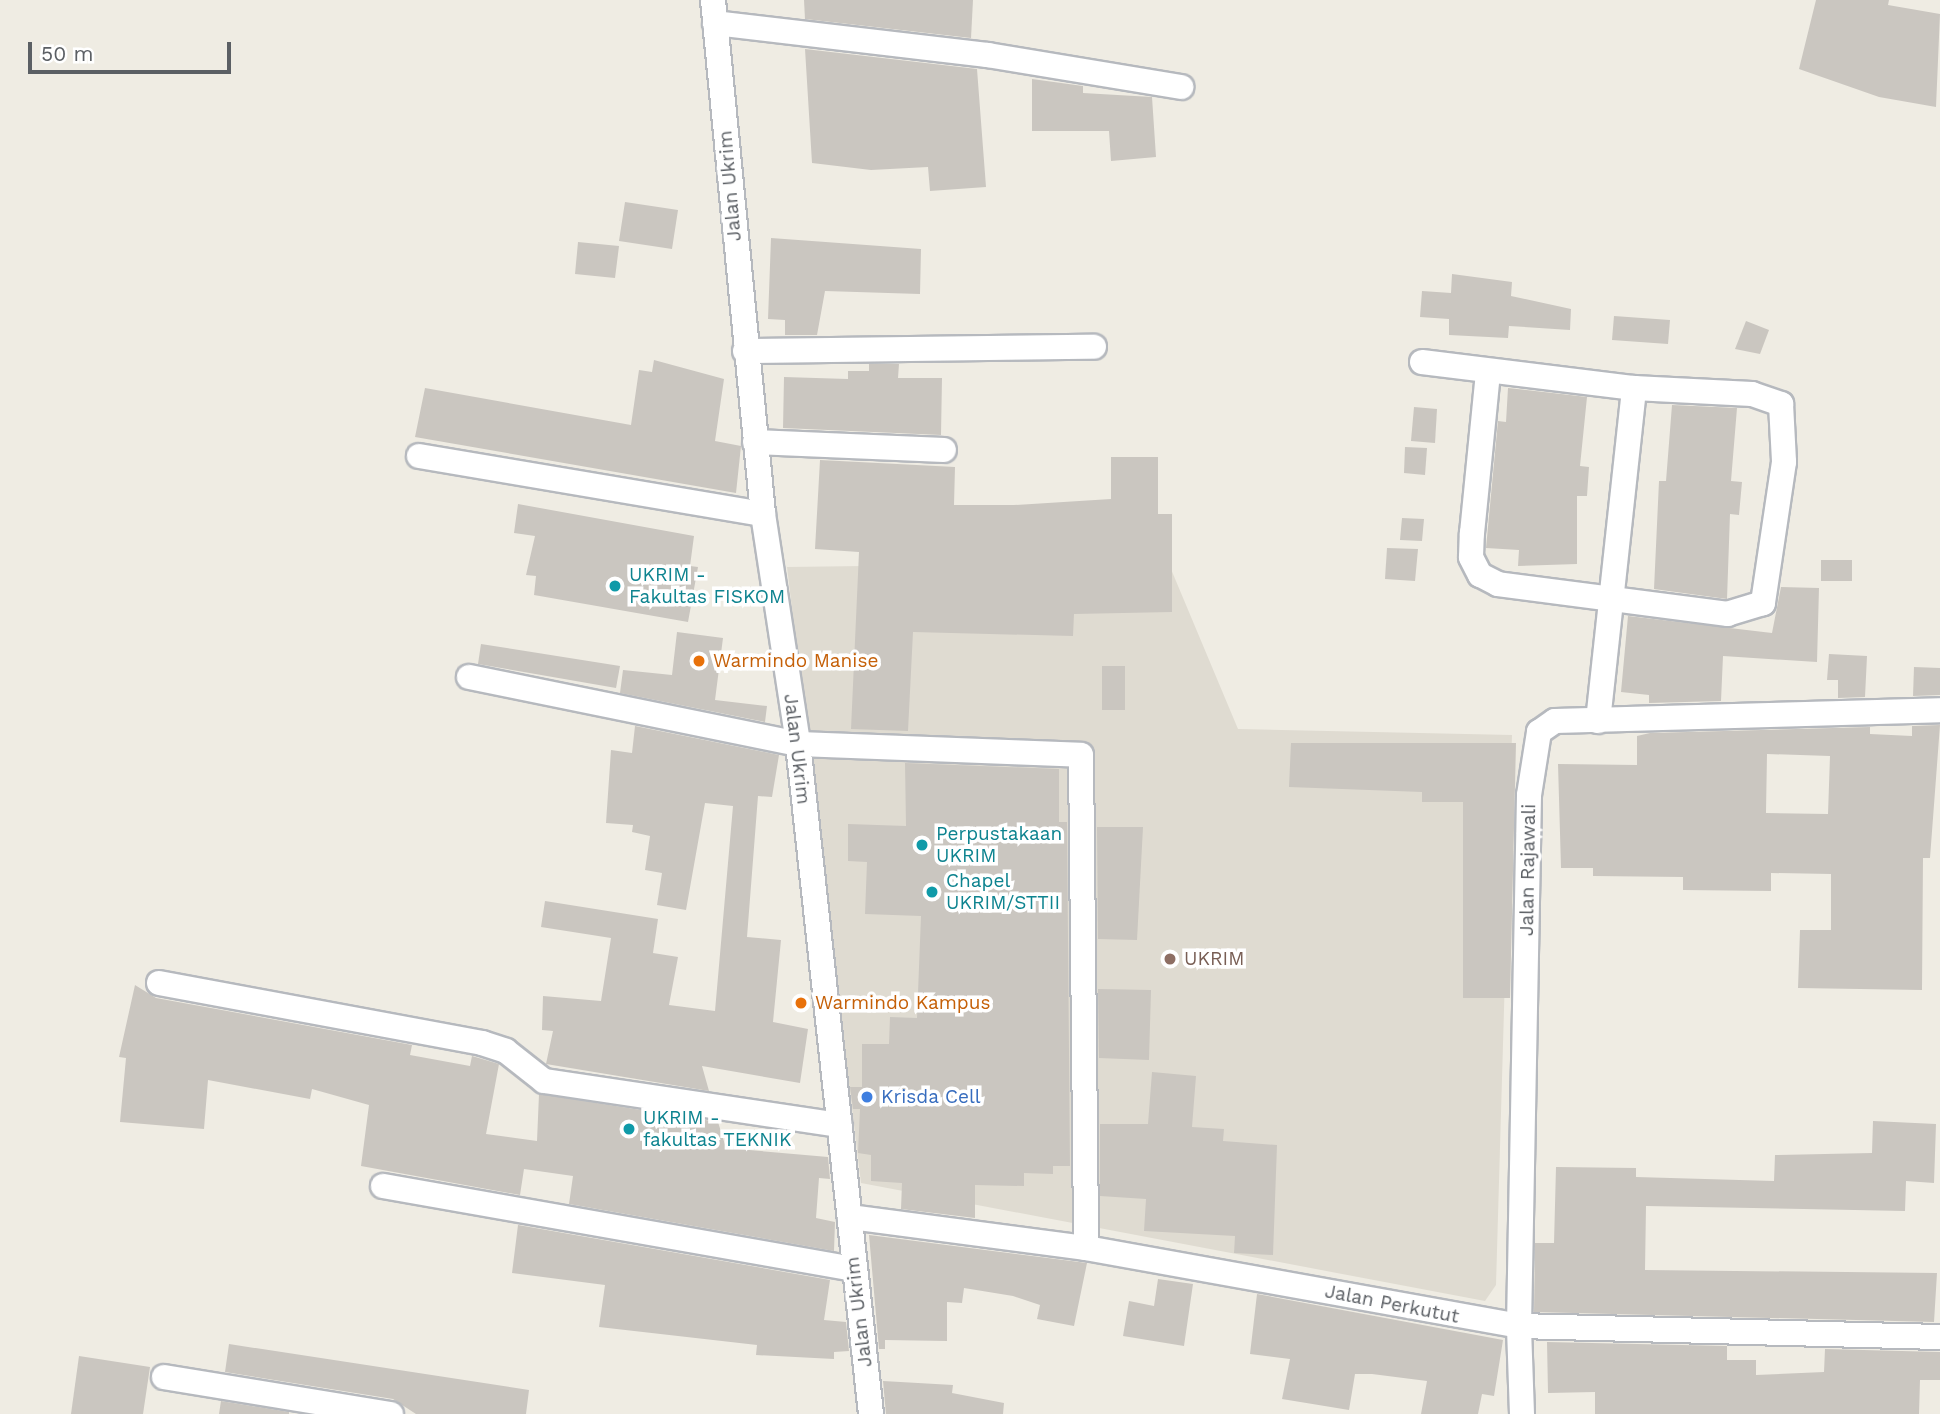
<!DOCTYPE html>
<style>
body{margin:0}
#map{position:relative;width:1940px;height:1414px;overflow:hidden;background:#efece3;font-family:"Work Sans",sans-serif}
div>[style]{position:absolute}
.education>*{inset:0;background:#dfdbd1}
.building>*{inset:0;background:#cac6c0}
.roads{filter:drop-shadow(2px 0 #b6b9be) drop-shadow(-2px 0 #b6b9be) drop-shadow(0 2px #b6b9be) drop-shadow(0 -2px #b6b9be)}
.minor>*{height:24px;margin:-12px;padding:0 12px;transform-origin:12px;border-radius:12px;background:#fff}
.dots>*{width:19px;height:19px;translate:-50% -50%;box-sizing:border-box;border:4px solid #fff;border-radius:50%}
span{translate:-50% -50%;white-space:nowrap;text-align:center;line-height:1.15;-webkit-text-stroke:7px #fff;paint-order:stroke}
.street-label{font-size:19px;color:#5b5f64}
.culture-label{font-size:19px;color:#0d838f}
.left{translate:0 -50%;text-align:left}
.food-label{font-size:19px;color:#c56008}
.education-label{font-size:19px;color:#785e54}
.shop-label{font-size:19px;color:#366cbe}
.scale{position:absolute;left:28px;top:42px;width:203px;height:32px;box-sizing:border-box;border:4px solid #5b5f64;border-top:0;padding-left:9px;font-size:21px;line-height:24px;white-space:nowrap;color:#5b5f64;-webkit-text-stroke:5px #fff;paint-order:stroke}
</style>
<div id="map">
<div class="education">
<i style="clip-path:polygon(1168px 562px,1238px 729px,1512px 735px,1496px 1285px,1485px 1301px,861px 1183px,787px 567px)"></i>
</div>
<div class="building">
<i style="clip-path:polygon(804px 0,973px 0,971px 38px,805px 19px)"></i>
<i style="clip-path:polygon(1816px 0,1889px 0,1888px 5px,1940px 14px,1936px 107px,1879px 97px,1799px 69px)"></i>
<i style="clip-path:polygon(805px 49px,977px 69px,986px 187px,930px 191px,928px 167px,871px 170px,812px 163px)"></i>
<i style="clip-path:polygon(1032px 79px,1083px 86px,1083px 93px,1152px 97px,1156px 157px,1111px 161px,1109px 131px,1032px 131px)"></i>
<i style="clip-path:polygon(625px 202px,678px 210px,672px 249px,619px 241px)"></i>
<i style="clip-path:polygon(771px 238px,921px 249px,920px 294px,825px 291px,817px 335px,785px 335px,785px 320px,768px 319px)"></i>
<i style="clip-path:polygon(578px 242px,619px 246px,615px 278px,575px 274px)"></i>
<i style="clip-path:polygon(1452px 274px,1512px 282px,1511px 296px,1571px 309px,1570px 330px,1509px 326px,1508px 338px,1449px 335px,1449px 319px,1420px 317px,1422px 291px,1451px 293px)"></i>
<i style="clip-path:polygon(1614px 316px,1670px 320px,1668px 344px,1612px 340px)"></i>
<i style="clip-path:polygon(1746px 321px,1769px 330px,1760px 354px,1735px 349px)"></i>
<i style="clip-path:polygon(654px 360px,724px 379px,715px 441px,741px 446px,736px 493px,415px 437px,425px 388px,631px 425px,639px 370px,652px 372px)"></i>
<i style="clip-path:polygon(869px 364px,899px 364px,898px 378px,942px 378px,941px 435px,783px 428px,784px 377px,848px 379px,848px 371px,869px 371px)"></i>
<i style="clip-path:polygon(1508px 388px,1587px 397px,1580px 466px,1589px 467px,1587px 496px,1577px 496px,1577px 564px,1518px 566px,1519px 550px,1486px 548px,1498px 421px,1506px 422px)"></i>
<i style="clip-path:polygon(1672px 405px,1737px 408px,1731px 481px,1742px 482px,1739px 515px,1730px 514px,1727px 599px,1654px 589px,1659px 481px,1666px 481px)"></i>
<i style="clip-path:polygon(1414px 407px,1437px 409px,1435px 443px,1411px 441px)"></i>
<i style="clip-path:polygon(1405px 447px,1427px 448px,1425px 475px,1404px 473px)"></i>
<i style="clip-path:polygon(1111px 457px,1158px 457px,1158px 514px,1172px 514px,1172px 612px,1074px 614px,1073px 636px,913px 632px,908px 731px,851px 729px,859px 552px,815px 549px,820px 460px,955px 467px,954px 505px,1014px 505px,1111px 499px)"></i>
<i style="clip-path:polygon(518px 504px,694px 536px,690px 566px,698px 567px,688px 622px,534px 595px,536px 576px,526px 575px,535px 536px,514px 533px)"></i>
<i style="clip-path:polygon(1402px 518px,1424px 519px,1422px 541px,1400px 540px)"></i>
<i style="clip-path:polygon(1387px 548px,1418px 549px,1415px 581px,1385px 579px)"></i>
<i style="clip-path:polygon(1821px 560px,1852px 560px,1852px 581px,1821px 581px)"></i>
<i style="clip-path:polygon(1781px 587px,1819px 588px,1817px 662px,1723px 656px,1721px 701px,1649px 703px,1649px 695px,1621px 692px,1628px 616px,1772px 633px)"></i>
<i style="clip-path:polygon(677px 632px,723px 638px,715px 700px,767px 706px,765px 722px,620px 693px,623px 670px,672px 675px)"></i>
<i style="clip-path:polygon(481px 644px,620px 666px,616px 688px,478px 664px)"></i>
<i style="clip-path:polygon(1829px 654px,1867px 656px,1865px 697px,1838px 698px,1838px 680px,1827px 680px)"></i>
<i style="clip-path:polygon(1102px 666px,1125px 666px,1125px 710px,1102px 710px)"></i>
<i style="clip-path:polygon(1914px 667px,1940px 668px,1940px 695px,1913px 696px)"></i>
<i style="clip-path:polygon(evenodd,1940px 725px,1930px 858px,1923px 858px,1922px 990px,1798px 988px,1800px 930px,1831px 930px,1831px 874px,1771px 873px,1771px 891px,1683px 890px,1683px 877px,1593px 876px,1593px 868px,1561px 868px,1558px 764px,1637px 765px,1637px 736px,1650px 733px,1870px 727px,1870px 734px,1912px 736px,1912px 726px,1940px 725px,1767px 754px,1830px 756px,1828px 814px,1766px 813px,1767px 754px)"></i>
<i style="clip-path:polygon(635px 726px,779px 755px,772px 797px,758px 796px,747px 937px,781px 940px,773px 1022px,808px 1029px,800px 1083px,702px 1066px,709px 1091px,546px 1064px,553px 1031px,542px 1030px,543px 996px,601px 1001px,611px 938px,541px 927px,545px 901px,658px 919px,653px 953px,678px 957px,669px 1005px,715px 1011px,733px 806px,705px 803px,686px 910px,657px 905px,662px 873px,645px 870px,650px 836px,632px 832px,633px 825px,606px 823px,611px 750px,632px 753px)"></i>
<i style="clip-path:polygon(1291px 743px,1516px 743px,1510px 998px,1463px 998px,1463px 802px,1422px 802px,1422px 792px,1289px 787px)"></i>
<i style="clip-path:polygon(905px 763px,1059px 769px,1059px 822px,1067px 822px,1070px 1166px,1053px 1166px,1053px 1174px,1024px 1173px,1024px 1186px,975px 1185px,975px 1218px,901px 1209px,902px 1183px,871px 1181px,871px 1155px,858px 1153px,860px 1109px,853px 1109px,850px 1087px,862px 1087px,862px 1044px,889px 1044px,890px 1017px,917px 1018px,921px 916px,865px 914px,867px 862px,848px 861px,848px 824px,906px 826px)"></i>
<i style="clip-path:polygon(1097px 827px,1143px 827px,1137px 940px,1098px 939px)"></i>
<i style="clip-path:polygon(135px 985px,156px 998px,412px 1045px,410px 1055px,470px 1066px,472px 1056px,499px 1064px,486px 1134px,537px 1141px,539px 1094px,718px 1122px,726px 1148px,828px 1157px,830px 1179px,819px 1178px,816px 1218px,835px 1222px,834px 1251px,569px 1204px,573px 1176px,524px 1169px,520px 1195px,361px 1166px,369px 1105px,312px 1089px,310px 1099px,208px 1080px,204px 1129px,120px 1122px,126px 1058px,119px 1057px)"></i>
<i style="clip-path:polygon(1098px 989px,1151px 990px,1149px 1060px,1099px 1058px)"></i>
<i style="clip-path:polygon(1152px 1072px,1196px 1076px,1192px 1127px,1224px 1129px,1223px 1141px,1277px 1145px,1273px 1255px,1234px 1253px,1235px 1236px,1144px 1231px,1146px 1199px,1100px 1196px,1100px 1124px,1148px 1124px)"></i>
<i style="clip-path:polygon(1873px 1121px,1936px 1124px,1934px 1183px,1906px 1181px,1905px 1211px,1646px 1206px,1645px 1270px,1937px 1273px,1934px 1322px,1534px 1312px,1535px 1243px,1554px 1243px,1556px 1167px,1636px 1168px,1636px 1177px,1774px 1181px,1775px 1155px,1872px 1153px)"></i>
<i style="clip-path:polygon(518px 1225px,830px 1280px,824px 1320px,846px 1322px,849px 1351px,834px 1352px,834px 1359px,756px 1355px,757px 1345px,599px 1327px,605px 1285px,512px 1273px)"></i>
<i style="clip-path:polygon(869px 1235px,1087px 1263px,1074px 1326px,1037px 1319px,1040px 1305px,1013px 1296px,964px 1288px,962px 1303px,947px 1302px,947px 1341px,885px 1340px,885px 1349px,879px 1349px)"></i>
<i style="clip-path:polygon(1158px 1279px,1193px 1284px,1184px 1346px,1123px 1336px,1129px 1301px,1154px 1306px)"></i>
<i style="clip-path:polygon(1257px 1294px,1503px 1340px,1494px 1396px,1482px 1394px,1478px 1414px,1421px 1414px,1427px 1381px,1372px 1374px,1355px 1374px,1349px 1410px,1282px 1399px,1290px 1359px,1250px 1354px)"></i>
<i style="clip-path:polygon(1547px 1342px,1727px 1346px,1727px 1360px,1756px 1360px,1756px 1375px,1824px 1372px,1825px 1349px,1940px 1352px,1940px 1380px,1920px 1380px,1919px 1414px,1595px 1414px,1595px 1392px,1548px 1393px)"></i>
<i style="clip-path:polygon(229px 1344px,529px 1390px,526px 1414px,416px 1414px,393px 1399px,225px 1372px)"></i>
<i style="clip-path:polygon(79px 1356px,150px 1367px,143px 1414px,71px 1414px)"></i>
<i style="clip-path:polygon(883px 1381px,953px 1385px,952px 1393px,1004px 1403px,1003px 1414px,886px 1414px)"></i>
<i style="clip-path:polygon(221px 1401px,289px 1412px,289px 1414px,219px 1414px)"></i>
</div>
<div class="roads">
<div class="minor">
<i style="left:713px;top:0;width:516px;rotate:84.44deg"></i>
<i style="left:763px;top:514px;width:233px;rotate:81.3deg"></i>
<i style="left:798px;top:744px;width:674px;rotate:83.78deg"></i>
<i style="left:715px;top:23px;width:275px;rotate:6.7deg"></i>
<i style="left:988px;top:55px;width:196px;rotate:9.4deg"></i>
<i style="left:745px;top:351px;width:349px;rotate:-0.7deg"></i>
<i style="left:1422px;top:362px;width:214px;rotate:7deg"></i>
<i style="left:1634px;top:388px;width:118px;rotate:2.9deg"></i>
<i style="left:1752px;top:394px;width:31px;rotate:19deg"></i>
<i style="left:1781px;top:404px;width:58px;rotate:87deg"></i>
<i style="left:1784px;top:462px;width:143px;rotate:98.5deg"></i>
<i style="left:1763px;top:603px;width:37px;rotate:163deg"></i>
<i style="left:1728px;top:614px;width:232px;rotate:-172.6deg"></i>
<i style="left:1498px;top:584px;width:20px;rotate:-153deg"></i>
<i style="left:1480px;top:575px;width:20px;rotate:-117deg"></i>
<i style="left:1471px;top:557px;width:24px;rotate:-88deg"></i>
<i style="left:1472px;top:533px;width:161px;rotate:-84.3deg"></i>
<i style="left:755px;top:442px;width:189px;rotate:2.4deg"></i>
<i style="left:419px;top:456px;width:349px;rotate:9.6deg"></i>
<i style="left:469px;top:677px;width:336px;rotate:11.5deg"></i>
<i style="left:798px;top:744px;width:283px;rotate:2.2deg"></i>
<i style="left:1081px;top:755px;width:493px;rotate:89.4deg"></i>
<i style="left:1598px;top:721px;width:335px;rotate:-83.8deg"></i>
<i style="left:159px;top:983px;width:329px;rotate:10.5deg"></i>
<i style="left:482px;top:1043px;width:25px;rotate:18deg"></i>
<i style="left:506px;top:1051px;width:48px;rotate:38.3deg"></i>
<i style="left:544px;top:1081px;width:299px;rotate:8.5deg"></i>
<i style="left:383px;top:1186px;width:476px;rotate:10deg"></i>
<i style="left:850px;top:1217px;width:238px;rotate:7.5deg"></i>
<i style="left:1086px;top:1248px;width:440px;rotate:10.2deg"></i>
<i style="left:1519px;top:1326px;width:421px;rotate:1.5deg"></i>
<i style="left:164px;top:1377px;width:230px;rotate:9.3deg"></i>
<i style="left:1522px;top:1414px;width:88px;rotate:-92deg"></i>
<i style="left:1519px;top:1326px;width:531px;rotate:-88.92deg"></i>
<i style="left:1529px;top:795px;width:64px;rotate:-81deg"></i>
<i style="left:1539px;top:732px;width:19px;rotate:-35deg"></i>
<i style="left:1555px;top:721px;width:385px;rotate:-1.6deg"></i>
</div>
</div>
<div class="dots">
<i style="left:615px;top:586px;background:#0f9aa8"></i>
<i style="left:699px;top:661px;background:#e8710a"></i>
<i style="left:922px;top:845px;background:#0f9aa8"></i>
<i style="left:932px;top:892px;background:#0f9aa8"></i>
<i style="left:1170px;top:959px;background:#8d6e63"></i>
<i style="left:801px;top:1003px;background:#e8710a"></i>
<i style="left:867px;top:1097px;background:#3f7fe0"></i>
<i style="left:629px;top:1129px;background:#0f9aa8"></i>
</div>
<div class="street-label">
<span style="left:730px;top:186px;rotate:-95deg">Jalan Ukrim</span>
<span style="left:797px;top:749px;rotate:83deg">Jalan Ukrim</span>
<span style="left:1528px;top:870px;rotate:-89deg">Jalan Rajawali</span>
<span style="left:1392px;top:1304px;rotate:11deg">Jalan Perkutut</span>
<span style="left:859px;top:1312px;rotate:-97deg">Jalan Ukrim</span>
</div>
<div class="culture-label">
<span class="left" style="left:629px;top:586px">UKRIM -<br>Fakultas FISKOM</span>
<span class="left" style="left:936px;top:845px">Perpustakaan<br>UKRIM</span>
<span class="left" style="left:946px;top:892px">Chapel<br>UKRIM/STTII</span>
<span class="left" style="left:643px;top:1129px">UKRIM -<br>fakultas TEKNIK</span>
</div>
<div class="food-label">
<span class="left" style="left:713px;top:661px">Warmindo Manise</span>
<span class="left" style="left:815px;top:1003px">Warmindo Kampus</span>
</div>
<div class="education-label">
<span class="left" style="left:1184px;top:959px">UKRIM</span>
</div>
<div class="shop-label">
<span class="left" style="left:881px;top:1097px">Krisda Cell</span>
</div>
<div class="scale">50 m</div>
</div>
